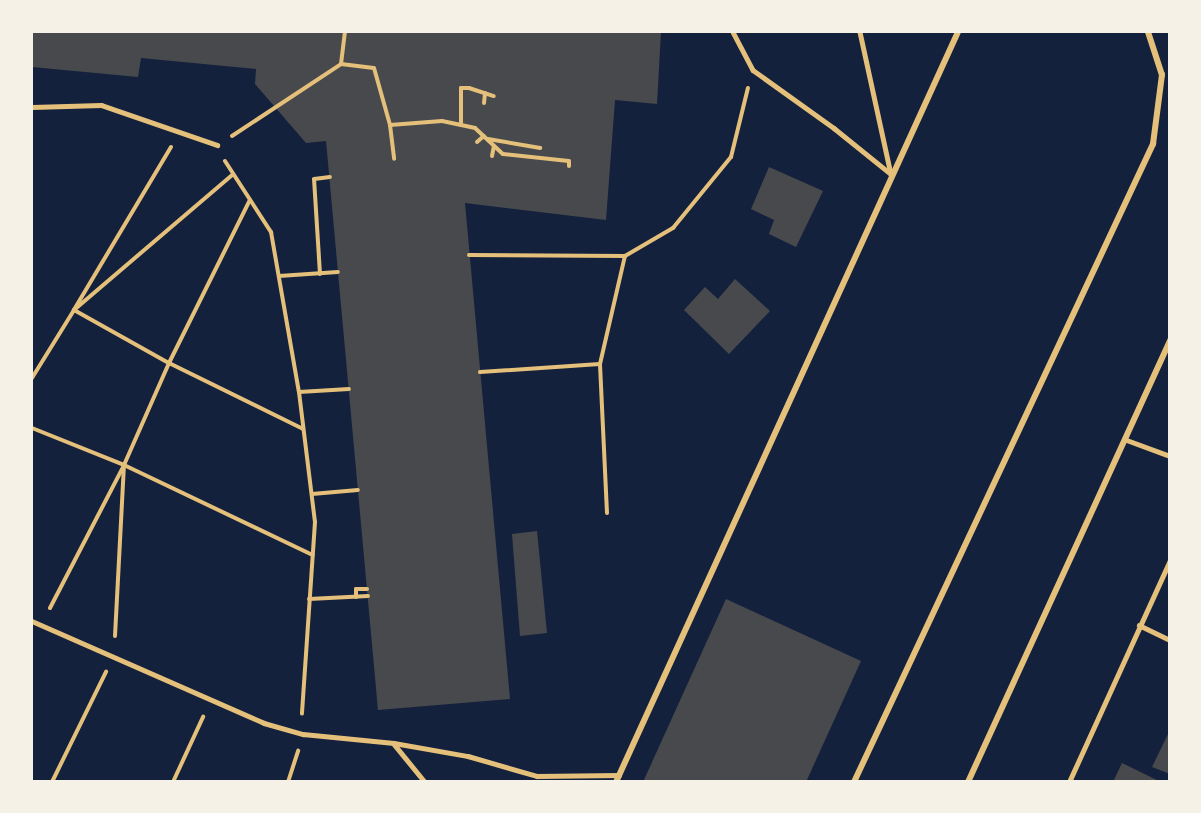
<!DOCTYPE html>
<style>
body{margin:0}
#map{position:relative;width:1201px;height:813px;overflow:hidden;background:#14213d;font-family:Barlow,sans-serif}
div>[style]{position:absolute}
.building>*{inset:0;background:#48494c}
.path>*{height:4px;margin:-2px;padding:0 2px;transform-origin:2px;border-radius:2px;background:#e5c07b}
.service>*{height:4.5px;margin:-2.25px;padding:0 2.25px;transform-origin:2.25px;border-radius:2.25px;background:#e5c07b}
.minor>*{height:6px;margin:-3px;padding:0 3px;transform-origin:3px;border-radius:3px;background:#e5c07b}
span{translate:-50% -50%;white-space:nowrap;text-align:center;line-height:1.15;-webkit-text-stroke:6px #f6f1e7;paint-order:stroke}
.frame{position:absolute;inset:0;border:33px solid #f6f1e7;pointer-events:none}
</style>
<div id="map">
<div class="building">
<i style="clip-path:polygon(32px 32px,661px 32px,657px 104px,615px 100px,606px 220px,465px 203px,510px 699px,378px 710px,326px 141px,306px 143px,255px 84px,256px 69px,141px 58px,138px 77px,32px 67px)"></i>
<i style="clip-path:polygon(769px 167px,823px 191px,796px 247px,769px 234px,774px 220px,751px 209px)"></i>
<i style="clip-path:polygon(735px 279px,770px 311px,729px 354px,684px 310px,705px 287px,718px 299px)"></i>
<i style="clip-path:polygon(537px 531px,547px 633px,520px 636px,512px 534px)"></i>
<i style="clip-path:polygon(726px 599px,861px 661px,806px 782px,643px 782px)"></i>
<i style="clip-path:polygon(1170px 730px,1170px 774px,1152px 767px)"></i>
<i style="clip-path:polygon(1122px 763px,1161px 782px,1113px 782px)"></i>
</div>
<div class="path">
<i style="left:341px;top:64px;width:32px;rotate:-83deg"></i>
<i style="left:484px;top:103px;width:10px;rotate:-84deg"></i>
<i style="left:390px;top:125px;width:52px;rotate:-4.4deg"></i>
<i style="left:442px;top:121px;width:34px;rotate:12deg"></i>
<i style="left:475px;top:128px;width:38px;rotate:43deg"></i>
<i style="left:503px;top:154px;width:66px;rotate:6.1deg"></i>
<i style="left:569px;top:161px;width:5px;rotate:90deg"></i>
<i style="left:461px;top:125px;width:37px;rotate:-90deg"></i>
<i style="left:461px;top:88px;width:8px"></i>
<i style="left:469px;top:88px;width:26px;rotate:18deg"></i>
<i style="left:232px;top:136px;width:131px;rotate:-33.4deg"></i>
<i style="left:341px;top:64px;width:33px;rotate:7deg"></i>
<i style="left:374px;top:68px;width:59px;rotate:74.3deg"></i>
<i style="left:390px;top:125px;width:34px;rotate:83deg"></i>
<i style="left:488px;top:139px;width:53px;rotate:9.8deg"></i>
<i style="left:477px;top:142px;width:9px;rotate:-41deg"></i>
<i style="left:171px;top:147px;width:190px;rotate:120.8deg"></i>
<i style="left:74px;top:310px;width:109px;rotate:29.2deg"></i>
<i style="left:169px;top:363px;width:149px;rotate:26.2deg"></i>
<i style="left:492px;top:156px;width:10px;rotate:-79deg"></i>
<i style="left:225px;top:161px;width:85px;rotate:57.1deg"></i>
<i style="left:271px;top:232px;width:162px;rotate:80.1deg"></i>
<i style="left:299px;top:392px;width:131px;rotate:83deg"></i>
<i style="left:315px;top:522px;width:192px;rotate:93.9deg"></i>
<i style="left:469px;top:255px;width:156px;rotate:0.4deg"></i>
<i style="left:625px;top:256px;width:56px;rotate:-30.3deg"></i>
<i style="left:673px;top:228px;width:92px;rotate:-50.8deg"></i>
<i style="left:731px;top:157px;width:71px;rotate:-76.2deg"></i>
<i style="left:320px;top:274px;width:95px;rotate:-93.6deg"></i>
<i style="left:314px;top:179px;width:16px;rotate:-7deg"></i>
<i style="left:279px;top:276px;width:59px;rotate:-3.9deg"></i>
<i style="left:480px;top:372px;width:120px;rotate:-3.8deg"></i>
<i style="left:32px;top:378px;width:80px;rotate:-58.3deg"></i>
<i style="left:74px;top:310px;width:208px;rotate:-40.5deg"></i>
<i style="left:299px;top:392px;width:50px;rotate:-3.4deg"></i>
<i style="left:32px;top:428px;width:99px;rotate:21.9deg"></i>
<i style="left:124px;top:465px;width:209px;rotate:25.5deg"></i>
<i style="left:312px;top:494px;width:46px;rotate:-5deg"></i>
<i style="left:607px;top:513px;width:149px;rotate:-92.7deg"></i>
<i style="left:600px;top:364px;width:111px;rotate:-77deg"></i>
<i style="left:356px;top:597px;width:8px;rotate:-90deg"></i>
<i style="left:356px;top:589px;width:11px"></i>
<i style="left:309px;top:599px;width:59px;rotate:-2.9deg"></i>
<i style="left:50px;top:608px;width:161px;rotate:-62.6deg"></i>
<i style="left:124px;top:465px;width:111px;rotate:-66.2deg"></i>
<i style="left:169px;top:363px;width:182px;rotate:-63.6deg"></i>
<i style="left:115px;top:636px;width:169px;rotate:-87deg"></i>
<i style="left:52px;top:782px;width:123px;rotate:-63.9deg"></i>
<i style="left:173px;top:782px;width:72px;rotate:-65.2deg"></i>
<i style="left:288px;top:782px;width:33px;rotate:-72deg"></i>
</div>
<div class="service">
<i style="left:733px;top:32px;width:43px;rotate:62.2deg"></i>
<i style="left:753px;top:70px;width:100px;rotate:35.6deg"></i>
<i style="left:834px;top:128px;width:73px;rotate:38.9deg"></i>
<i style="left:860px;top:32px;width:145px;rotate:77.7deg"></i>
<i style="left:32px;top:107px;width:69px;rotate:-1.7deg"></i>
<i style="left:101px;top:105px;width:123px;rotate:19deg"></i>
<i style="left:1124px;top:439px;width:49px;rotate:20.3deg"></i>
<i style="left:32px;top:621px;width:253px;rotate:23.7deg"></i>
<i style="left:264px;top:723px;width:41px;rotate:15.8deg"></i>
<i style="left:303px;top:734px;width:91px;rotate:5.6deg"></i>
<i style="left:394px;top:743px;width:75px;rotate:10deg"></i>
<i style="left:468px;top:756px;width:72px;rotate:16.2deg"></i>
<i style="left:537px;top:776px;width:82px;rotate:-0.7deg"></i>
<i style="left:1139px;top:625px;width:34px;rotate:26deg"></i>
<i style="left:394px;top:744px;width:49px;rotate:50.8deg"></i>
<i style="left:1069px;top:782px;width:244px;rotate:-65.5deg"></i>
</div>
<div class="minor">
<i style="left:616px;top:782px;width:824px;rotate:-65.49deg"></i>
<i style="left:854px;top:782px;width:705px;rotate:-64.89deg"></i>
<i style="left:1153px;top:144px;width:70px;rotate:-82.6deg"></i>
<i style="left:1162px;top:75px;width:45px;rotate:-108deg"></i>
<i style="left:968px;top:782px;width:486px;rotate:-65.4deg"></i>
</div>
<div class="frame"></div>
</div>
